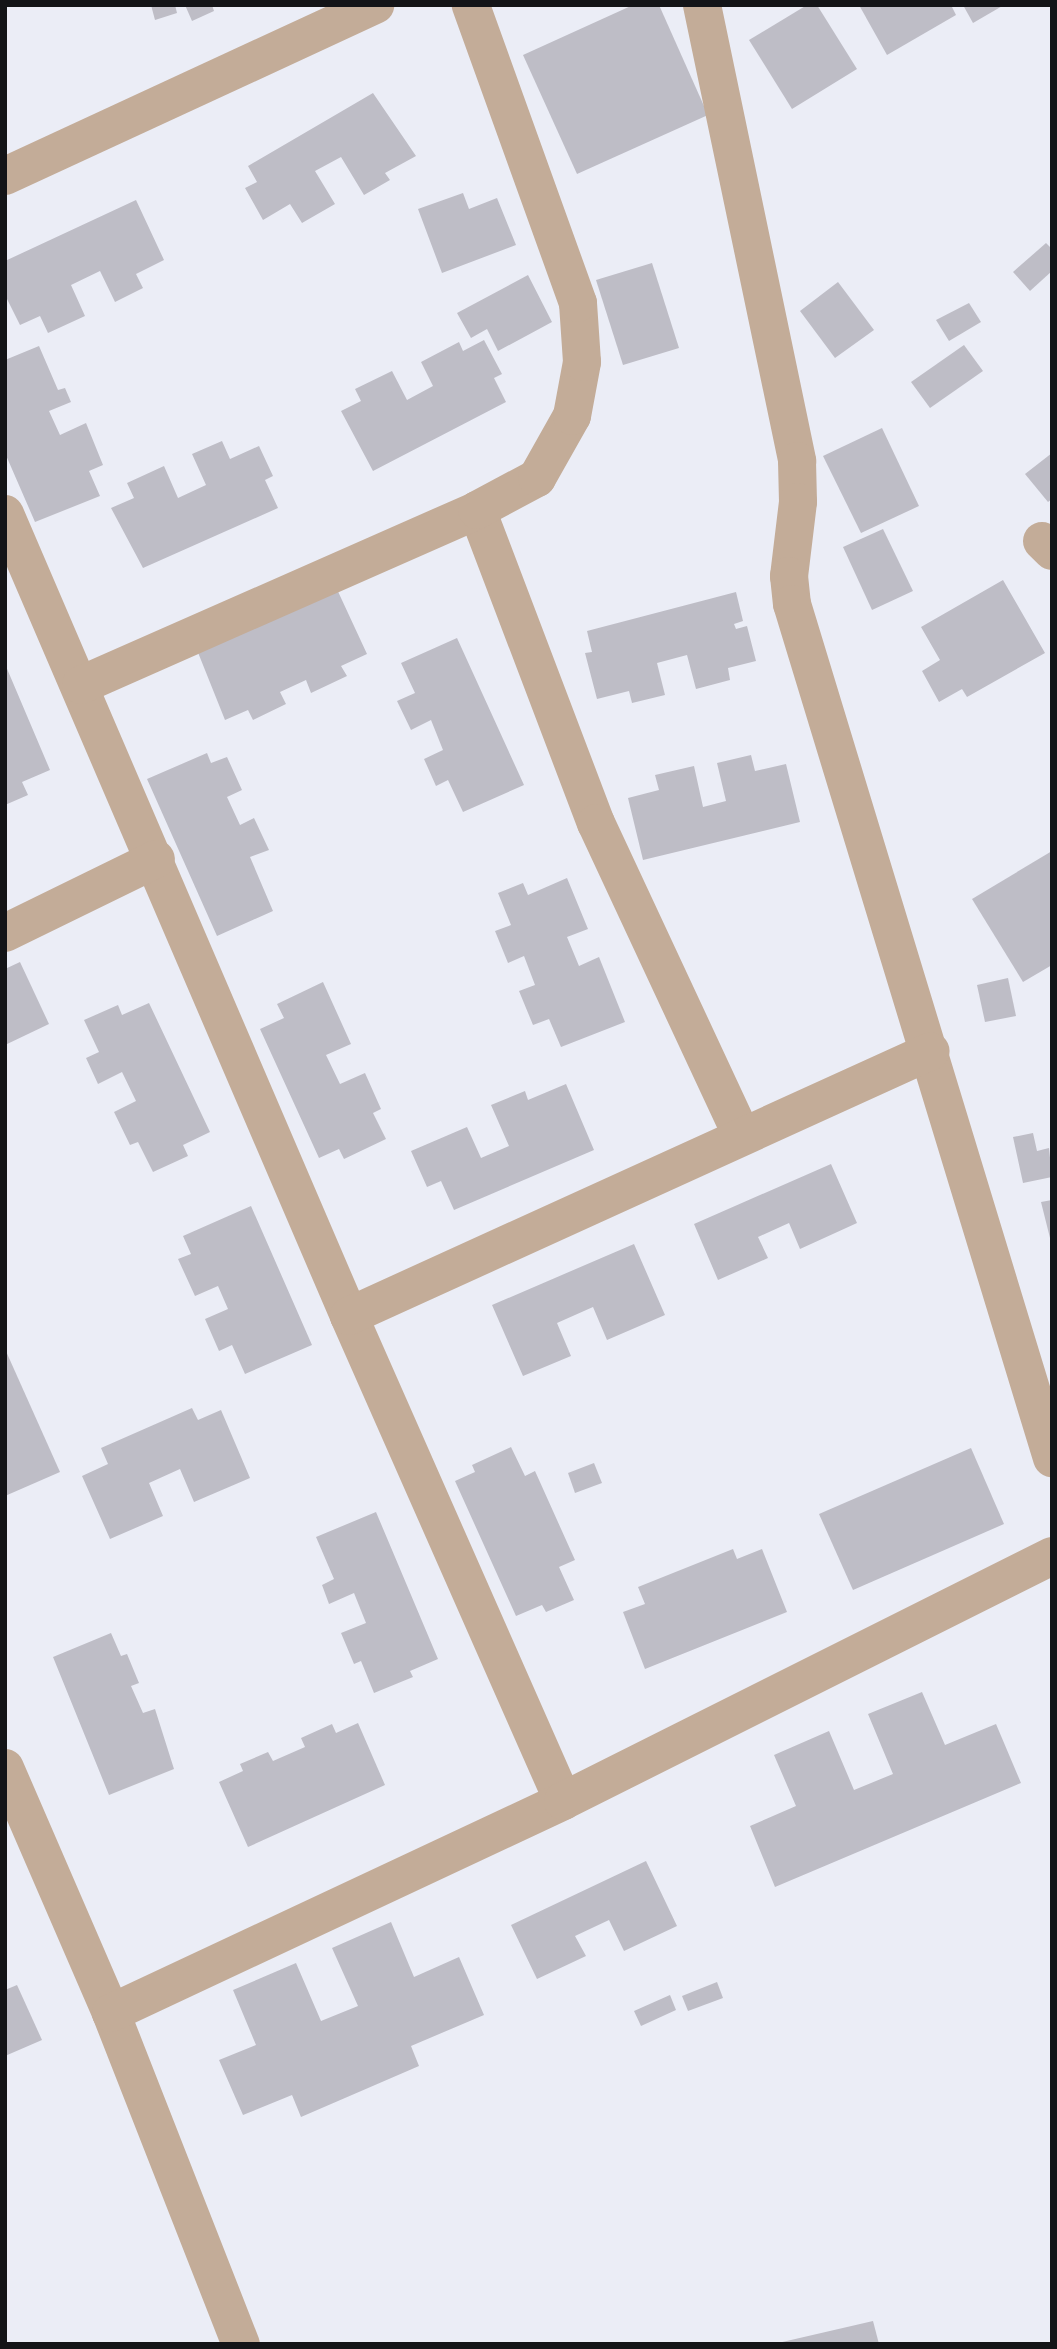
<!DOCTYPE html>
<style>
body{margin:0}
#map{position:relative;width:1057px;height:2349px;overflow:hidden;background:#ebedf6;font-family:"Fira Sans Condensed",sans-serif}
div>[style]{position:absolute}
.building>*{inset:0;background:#bebdc6}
.minor>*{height:38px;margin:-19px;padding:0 19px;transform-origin:19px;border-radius:19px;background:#c3ac98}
span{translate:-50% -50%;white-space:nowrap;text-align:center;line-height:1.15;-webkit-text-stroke:5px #f9fafe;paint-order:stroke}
.frame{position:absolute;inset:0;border:7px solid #131417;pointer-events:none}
</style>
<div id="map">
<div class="building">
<i style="clip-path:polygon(151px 5px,175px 5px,177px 13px,155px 20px)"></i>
<i style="clip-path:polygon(185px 5px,212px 5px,214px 11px,192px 21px)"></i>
<i style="clip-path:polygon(633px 5px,659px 5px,708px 115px,577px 174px,523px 55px)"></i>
<i style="clip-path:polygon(807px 5px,817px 5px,857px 69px,792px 109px,749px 40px)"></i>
<i style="clip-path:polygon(859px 5px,951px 5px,956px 15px,887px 55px)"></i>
<i style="clip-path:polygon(963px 5px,1004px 5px,973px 23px)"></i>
<i style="clip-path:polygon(373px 93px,416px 156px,385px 173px,390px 180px,364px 195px,341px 157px,315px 171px,335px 204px,302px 223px,290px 204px,263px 220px,245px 188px,257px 182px,248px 166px)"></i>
<i style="clip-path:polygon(463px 193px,469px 209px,497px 198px,516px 245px,442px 273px,418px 209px)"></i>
<i style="clip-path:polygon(136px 200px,164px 260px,136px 274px,143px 288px,115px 302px,100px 271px,71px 285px,85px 316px,48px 333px,40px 316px,20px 325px,5px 295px,5px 261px)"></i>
<i style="clip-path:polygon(1046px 243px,1052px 249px,1052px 271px,1030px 291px,1013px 272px)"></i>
<i style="clip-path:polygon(652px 263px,679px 348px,623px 365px,596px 280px)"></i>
<i style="clip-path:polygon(528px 275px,552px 322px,498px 351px,487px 329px,471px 338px,457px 313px)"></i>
<i style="clip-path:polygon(838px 282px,874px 330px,835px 358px,800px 311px)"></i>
<i style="clip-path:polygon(969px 303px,981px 322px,949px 341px,936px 320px)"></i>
<i style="clip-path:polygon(484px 340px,502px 374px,494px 378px,506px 402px,373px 471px,341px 411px,361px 401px,355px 389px,392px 371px,407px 400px,433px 386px,421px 362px,459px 342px,463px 351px)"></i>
<i style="clip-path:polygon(964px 345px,983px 371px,930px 408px,911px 382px)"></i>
<i style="clip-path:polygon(39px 346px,58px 390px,65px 388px,71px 402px,49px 411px,60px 435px,86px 423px,103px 465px,89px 471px,100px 496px,35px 522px,5px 453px,5px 360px)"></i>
<i style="clip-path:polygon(882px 428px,919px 506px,861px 533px,823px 456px)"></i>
<i style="clip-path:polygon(222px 441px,230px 459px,259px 446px,273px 476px,265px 480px,278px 508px,143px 568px,111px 508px,134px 498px,127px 483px,164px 466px,178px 498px,206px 485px,192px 454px)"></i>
<i style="clip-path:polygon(1052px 453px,1052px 499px,1048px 502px,1025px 474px)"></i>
<i style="clip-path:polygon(883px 529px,913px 591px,872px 610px,843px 547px)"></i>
<i style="clip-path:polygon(1003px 580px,1045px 653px,967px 697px,962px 689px,939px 702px,922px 671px,940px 660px,921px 627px)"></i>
<i style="clip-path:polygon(335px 585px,367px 654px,341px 666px,347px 676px,311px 693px,306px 680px,280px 692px,286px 704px,253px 720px,248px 710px,225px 720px,197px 650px)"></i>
<i style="clip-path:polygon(736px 592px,743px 621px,734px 624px,736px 629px,747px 626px,756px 661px,728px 668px,730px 680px,696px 689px,687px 655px,657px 663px,665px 695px,632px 703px,629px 691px,597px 699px,585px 653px,592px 652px,587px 631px)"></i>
<i style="clip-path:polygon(457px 638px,524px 785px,463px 812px,448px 780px,436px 786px,424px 759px,443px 750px,431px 720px,411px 730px,397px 701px,415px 693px,401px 663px)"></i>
<i style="clip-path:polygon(5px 664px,50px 770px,22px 782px,28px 795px,5px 805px)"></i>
<i style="clip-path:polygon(207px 753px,211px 763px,227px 757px,242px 790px,227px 797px,240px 825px,254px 818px,269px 850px,250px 857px,273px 911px,217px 936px,147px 779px)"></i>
<i style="clip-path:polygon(751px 755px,755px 771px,786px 764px,800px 822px,643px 860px,628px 798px,659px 790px,655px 775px,694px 766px,703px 807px,726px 801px,717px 763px)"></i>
<i style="clip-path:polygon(1052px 851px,1052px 965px,1023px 982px,972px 899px)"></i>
<i style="clip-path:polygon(567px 878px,588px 929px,567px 937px,579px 966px,599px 957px,625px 1022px,561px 1047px,549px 1019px,533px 1025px,519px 991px,535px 985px,524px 956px,508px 963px,495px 931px,511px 925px,498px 893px,523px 883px,528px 895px)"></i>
<i style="clip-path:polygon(20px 962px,49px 1024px,5px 1045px,5px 969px)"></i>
<i style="clip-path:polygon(1008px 978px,1016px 1016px,985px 1022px,977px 985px)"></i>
<i style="clip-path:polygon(323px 982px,351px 1044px,326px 1055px,340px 1084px,365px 1073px,381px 1109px,373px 1113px,386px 1139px,344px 1159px,339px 1149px,319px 1158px,260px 1029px,284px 1018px,277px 1004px)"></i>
<i style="clip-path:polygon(149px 1003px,210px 1132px,183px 1145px,188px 1156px,153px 1172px,138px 1142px,130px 1145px,114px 1112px,136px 1101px,122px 1072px,98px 1084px,86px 1058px,99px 1052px,84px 1020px,118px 1005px,122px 1015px)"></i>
<i style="clip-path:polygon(566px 1084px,594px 1150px,454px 1210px,441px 1181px,427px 1187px,411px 1151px,467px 1127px,481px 1158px,509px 1146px,491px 1105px,525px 1091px,528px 1100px)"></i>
<i style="clip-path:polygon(1033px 1133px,1037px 1151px,1049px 1148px,1052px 1177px,1023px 1183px,1013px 1137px)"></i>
<i style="clip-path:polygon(831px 1164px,857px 1223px,800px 1249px,789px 1223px,758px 1237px,768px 1258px,718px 1280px,694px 1224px)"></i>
<i style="clip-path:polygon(1052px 1200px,1052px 1242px,1051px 1242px,1041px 1202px)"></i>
<i style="clip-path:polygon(251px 1206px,312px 1345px,245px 1374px,232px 1345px,219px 1351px,205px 1319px,228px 1309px,218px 1286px,195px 1296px,178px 1259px,191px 1254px,183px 1236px)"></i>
<i style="clip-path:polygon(634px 1244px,665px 1315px,607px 1340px,593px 1307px,557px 1323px,571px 1356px,523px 1376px,492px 1305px)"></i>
<i style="clip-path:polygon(5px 1349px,60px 1472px,5px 1496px)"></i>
<i style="clip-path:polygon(192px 1408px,198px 1420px,221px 1410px,250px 1478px,194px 1502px,180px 1469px,149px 1483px,163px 1516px,110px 1539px,82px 1476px,108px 1464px,101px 1448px)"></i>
<i style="clip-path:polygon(511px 1447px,525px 1476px,535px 1471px,575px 1560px,559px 1567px,574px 1600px,546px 1612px,542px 1605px,516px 1616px,455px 1481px,475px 1472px,472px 1465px)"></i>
<i style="clip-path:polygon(971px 1448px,1004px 1524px,853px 1590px,819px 1514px)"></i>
<i style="clip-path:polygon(594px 1463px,602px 1483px,575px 1493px,568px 1473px)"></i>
<i style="clip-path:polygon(376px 1512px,438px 1659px,410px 1671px,413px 1677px,374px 1693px,361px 1661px,354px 1664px,341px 1633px,366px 1623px,354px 1593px,329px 1604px,322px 1585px,334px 1579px,316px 1537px)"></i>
<i style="clip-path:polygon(733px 1549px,737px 1559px,762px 1549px,787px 1612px,645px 1669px,623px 1612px,645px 1604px,638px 1587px)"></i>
<i style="clip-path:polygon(111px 1633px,121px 1656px,127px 1654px,139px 1683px,131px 1686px,143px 1713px,155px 1709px,174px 1769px,109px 1795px,53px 1657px)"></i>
<i style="clip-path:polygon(922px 1692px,945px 1745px,996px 1724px,1021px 1783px,775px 1887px,750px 1826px,796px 1806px,774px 1755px,829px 1731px,854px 1790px,893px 1774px,868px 1714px)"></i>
<i style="clip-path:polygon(358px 1723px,385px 1785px,248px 1847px,219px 1782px,243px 1771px,240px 1764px,268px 1752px,273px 1761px,305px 1747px,301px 1738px,332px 1724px,336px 1733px)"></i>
<i style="clip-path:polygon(646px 1861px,677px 1926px,624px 1951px,609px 1920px,575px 1936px,586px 1956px,537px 1979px,511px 1925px)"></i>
<i style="clip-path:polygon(391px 1922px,414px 1977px,459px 1957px,484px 2015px,411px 2046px,419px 2066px,301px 2117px,292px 2095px,243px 2115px,219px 2060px,256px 2045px,233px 1990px,296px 1963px,321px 2021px,358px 2006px,332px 1948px)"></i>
<i style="clip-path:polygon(717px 1982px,723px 1998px,688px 2011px,682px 1996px)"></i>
<i style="clip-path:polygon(17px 1985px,42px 2040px,5px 2056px,5px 1990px)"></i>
<i style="clip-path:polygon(670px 1995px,676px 2010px,641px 2026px,634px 2011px)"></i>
<i style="clip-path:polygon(873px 2321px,879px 2344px,778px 2344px,778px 2343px)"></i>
</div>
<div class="minor">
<i style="left:702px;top:5px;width:466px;rotate:78.2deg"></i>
<i style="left:797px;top:461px;width:41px;rotate:88.6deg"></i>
<i style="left:798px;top:502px;width:75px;rotate:96.9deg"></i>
<i style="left:789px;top:576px;width:28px;rotate:84deg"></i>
<i style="left:792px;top:604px;width:893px;rotate:73.07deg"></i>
<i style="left:5px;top:176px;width:408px;rotate:-24.8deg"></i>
<i style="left:477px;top:510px;width:335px;rotate:69.2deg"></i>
<i style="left:596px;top:823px;width:345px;rotate:65deg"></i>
<i style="left:5px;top:514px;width:873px;rotate:66.78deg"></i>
<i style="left:349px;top:1316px;width:530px;rotate:66.19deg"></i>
<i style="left:1042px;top:541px;width:14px;rotate:45deg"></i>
<i style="left:81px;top:685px;width:433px;rotate:-23.8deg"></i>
<i style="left:477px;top:510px;width:68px;rotate:-28.1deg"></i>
<i style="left:537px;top:478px;width:71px;rotate:-60.6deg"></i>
<i style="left:572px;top:416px;width:55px;rotate:-79.5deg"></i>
<i style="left:582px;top:362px;width:59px;rotate:-93.9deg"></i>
<i style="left:578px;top:303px;width:317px;rotate:-109.8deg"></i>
<i style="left:5px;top:933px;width:168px;rotate:-26.1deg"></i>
<i style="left:349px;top:1316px;width:639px;rotate:-24.48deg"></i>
<i style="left:5px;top:1768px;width:267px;rotate:66.6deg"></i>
<i style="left:111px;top:2013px;width:356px;rotate:68.6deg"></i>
<i style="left:111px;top:2013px;width:499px;rotate:-25.1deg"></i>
<i style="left:563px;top:1801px;width:547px;rotate:-26.61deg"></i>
</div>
<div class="frame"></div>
</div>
